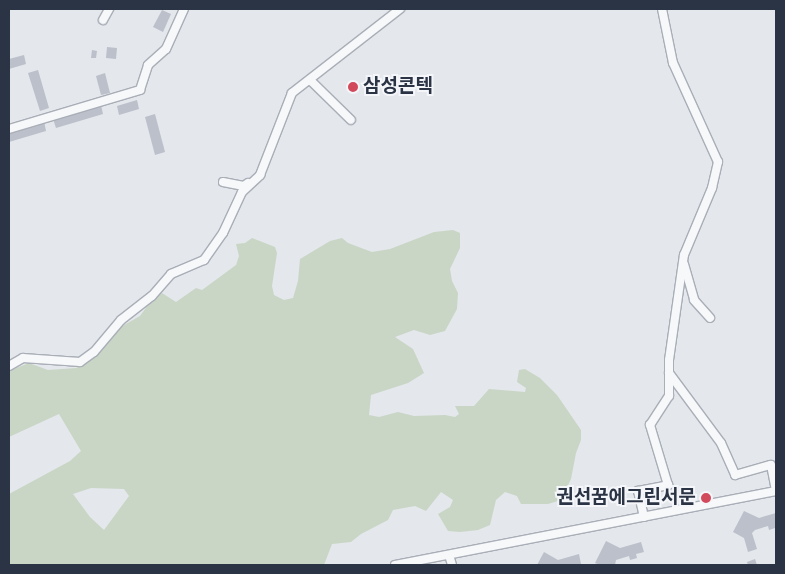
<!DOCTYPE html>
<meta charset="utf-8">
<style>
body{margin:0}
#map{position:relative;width:785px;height:574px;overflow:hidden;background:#e4e7ec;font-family:Karla,"Noto Sans KR",sans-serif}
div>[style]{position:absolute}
.green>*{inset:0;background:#c9d6c5}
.building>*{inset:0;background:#bbc0ca}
.roads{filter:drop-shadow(1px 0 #a9aeb7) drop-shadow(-1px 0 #a9aeb7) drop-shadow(0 1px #a9aeb7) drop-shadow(0 -1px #a9aeb7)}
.minor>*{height:8px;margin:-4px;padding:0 4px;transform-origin:4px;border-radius:4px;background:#f7f8fa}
.dots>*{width:14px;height:14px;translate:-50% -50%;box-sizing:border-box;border:2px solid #f4f6f9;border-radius:50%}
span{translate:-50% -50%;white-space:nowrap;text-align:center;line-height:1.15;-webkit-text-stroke:4px #f4f6f9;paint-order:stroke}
.poi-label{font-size:19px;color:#2b3445;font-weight:700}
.left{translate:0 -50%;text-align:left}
.right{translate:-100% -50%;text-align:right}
.frame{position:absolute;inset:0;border:10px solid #2b3445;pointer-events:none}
</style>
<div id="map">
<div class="green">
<i style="clip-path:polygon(evenodd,453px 230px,460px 233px,460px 248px,450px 269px,452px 281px,458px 293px,457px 309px,445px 331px,430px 335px,414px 330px,395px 337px,413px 349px,424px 373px,408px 383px,371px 395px,369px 415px,379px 417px,398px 412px,414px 416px,445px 415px,455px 417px,459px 414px,455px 406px,474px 406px,489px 389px,525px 392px,526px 388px,517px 382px,519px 370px,525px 369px,540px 378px,557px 395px,581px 430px,581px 440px,576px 453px,571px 479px,561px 500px,548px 504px,521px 504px,517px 496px,505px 492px,496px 500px,490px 525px,478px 530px,460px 532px,448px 531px,438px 514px,450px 507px,453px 500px,441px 492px,426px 511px,415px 506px,393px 510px,388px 520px,361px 534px,351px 542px,332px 544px,324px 565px,9px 565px,9px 494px,70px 461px,81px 451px,59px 414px,9px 437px,9px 371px,29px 363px,48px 370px,76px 368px,101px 351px,101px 345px,117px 329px,140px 316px,151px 301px,162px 293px,176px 302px,196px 288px,202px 290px,236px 265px,239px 256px,236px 244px,245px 243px,252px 238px,275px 247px,277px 253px,272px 286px,274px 295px,284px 300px,293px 298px,298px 281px,300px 259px,330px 241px,342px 238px,348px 243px,372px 252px,390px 249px,434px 232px,453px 230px,91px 488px,124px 489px,129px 496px,104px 530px,90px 517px,73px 494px,91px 488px)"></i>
</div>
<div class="building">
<i style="clip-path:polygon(162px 10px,171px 14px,163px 32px,153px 27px)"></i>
<i style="clip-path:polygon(107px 47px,117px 48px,116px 59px,106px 58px)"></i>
<i style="clip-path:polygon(92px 50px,97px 51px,96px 58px,91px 58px)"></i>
<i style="clip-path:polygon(24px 55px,26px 64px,9px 69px,9px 59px)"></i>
<i style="clip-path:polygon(38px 70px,49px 108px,40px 111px,28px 73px)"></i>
<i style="clip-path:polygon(105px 73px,110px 93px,101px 95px,96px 76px)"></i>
<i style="clip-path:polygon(137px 100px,139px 109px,119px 115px,117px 106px)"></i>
<i style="clip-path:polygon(101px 105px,103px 114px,56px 128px,53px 119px)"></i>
<i style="clip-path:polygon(155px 114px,165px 152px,155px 155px,145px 117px)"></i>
<i style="clip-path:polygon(44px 121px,46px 131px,9px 142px,9px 132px)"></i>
<i style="clip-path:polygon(744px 511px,759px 518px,776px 513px,775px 528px,769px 530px,768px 526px,755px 530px,752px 533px,757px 549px,748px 552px,744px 538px,733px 532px)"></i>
<i style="clip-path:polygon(606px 541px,620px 548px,641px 542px,644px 552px,636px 554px,637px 558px,630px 560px,629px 556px,616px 560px,615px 565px,600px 565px,595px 563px)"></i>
<i style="clip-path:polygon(544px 552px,558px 560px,579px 554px,581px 564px,537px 565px)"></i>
<i style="clip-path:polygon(755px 559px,757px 565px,748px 565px,747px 562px)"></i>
</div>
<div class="roads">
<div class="minor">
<i style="left:103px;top:20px;width:13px;rotate:-61deg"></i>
<i style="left:310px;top:80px;width:57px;rotate:44.3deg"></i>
<i style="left:9px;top:129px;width:137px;rotate:-16.6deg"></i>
<i style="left:140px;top:90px;width:26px;rotate:-72deg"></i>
<i style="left:148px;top:65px;width:24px;rotate:-42deg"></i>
<i style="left:166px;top:49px;width:44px;rotate:-65.8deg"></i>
<i style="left:223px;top:182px;width:21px;rotate:11deg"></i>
<i style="left:244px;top:186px;width:5px;rotate:-37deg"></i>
<i style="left:684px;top:264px;width:37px;rotate:74deg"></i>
<i style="left:694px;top:300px;width:24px;rotate:48deg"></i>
<i style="left:9px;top:366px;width:16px;rotate:-30deg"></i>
<i style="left:23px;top:358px;width:57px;rotate:4deg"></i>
<i style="left:80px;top:362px;width:17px;rotate:-36deg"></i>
<i style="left:94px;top:352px;width:42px;rotate:-49.8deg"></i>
<i style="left:121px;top:320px;width:39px;rotate:-38deg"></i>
<i style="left:152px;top:296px;width:29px;rotate:-49deg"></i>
<i style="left:171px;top:274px;width:36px;rotate:-23deg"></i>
<i style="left:204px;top:260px;width:33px;rotate:-55deg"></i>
<i style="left:223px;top:233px;width:45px;rotate:-65.1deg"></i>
<i style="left:242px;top:192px;width:25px;rotate:-43deg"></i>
<i style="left:260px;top:175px;width:88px;rotate:-68.7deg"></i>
<i style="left:292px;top:93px;width:137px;rotate:-37.9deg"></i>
<i style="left:669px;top:373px;width:87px;rotate:53.4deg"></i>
<i style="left:721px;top:443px;width:35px;rotate:66deg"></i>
<i style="left:735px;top:475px;width:37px;rotate:-16deg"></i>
<i style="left:771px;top:465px;width:26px;rotate:79deg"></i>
<i style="left:644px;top:517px;width:27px;rotate:-103deg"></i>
<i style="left:638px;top:491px;width:31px;rotate:-11deg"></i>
<i style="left:668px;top:485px;width:63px;rotate:-106.7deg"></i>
<i style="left:650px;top:425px;width:35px;rotate:-57deg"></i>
<i style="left:669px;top:396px;width:36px;rotate:-90deg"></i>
<i style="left:669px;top:360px;width:106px;rotate:-81.9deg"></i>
<i style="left:684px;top:255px;width:73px;rotate:-67.3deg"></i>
<i style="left:712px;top:188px;width:27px;rotate:-77deg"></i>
<i style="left:718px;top:162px;width:109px;rotate:-114.4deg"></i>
<i style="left:673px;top:63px;width:55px;rotate:-101.5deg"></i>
<i style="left:449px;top:555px;width:10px;rotate:73deg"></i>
<i style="left:395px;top:565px;width:388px;rotate:-11deg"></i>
</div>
</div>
<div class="dots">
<i style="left:353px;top:87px;background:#d1495b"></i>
<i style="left:706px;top:498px;background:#d1495b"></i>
</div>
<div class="poi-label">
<span class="left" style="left:363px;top:87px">삼성콘텍</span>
<span class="right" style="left:696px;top:498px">권선꿈에그린서문</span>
</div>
<div class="frame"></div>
</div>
